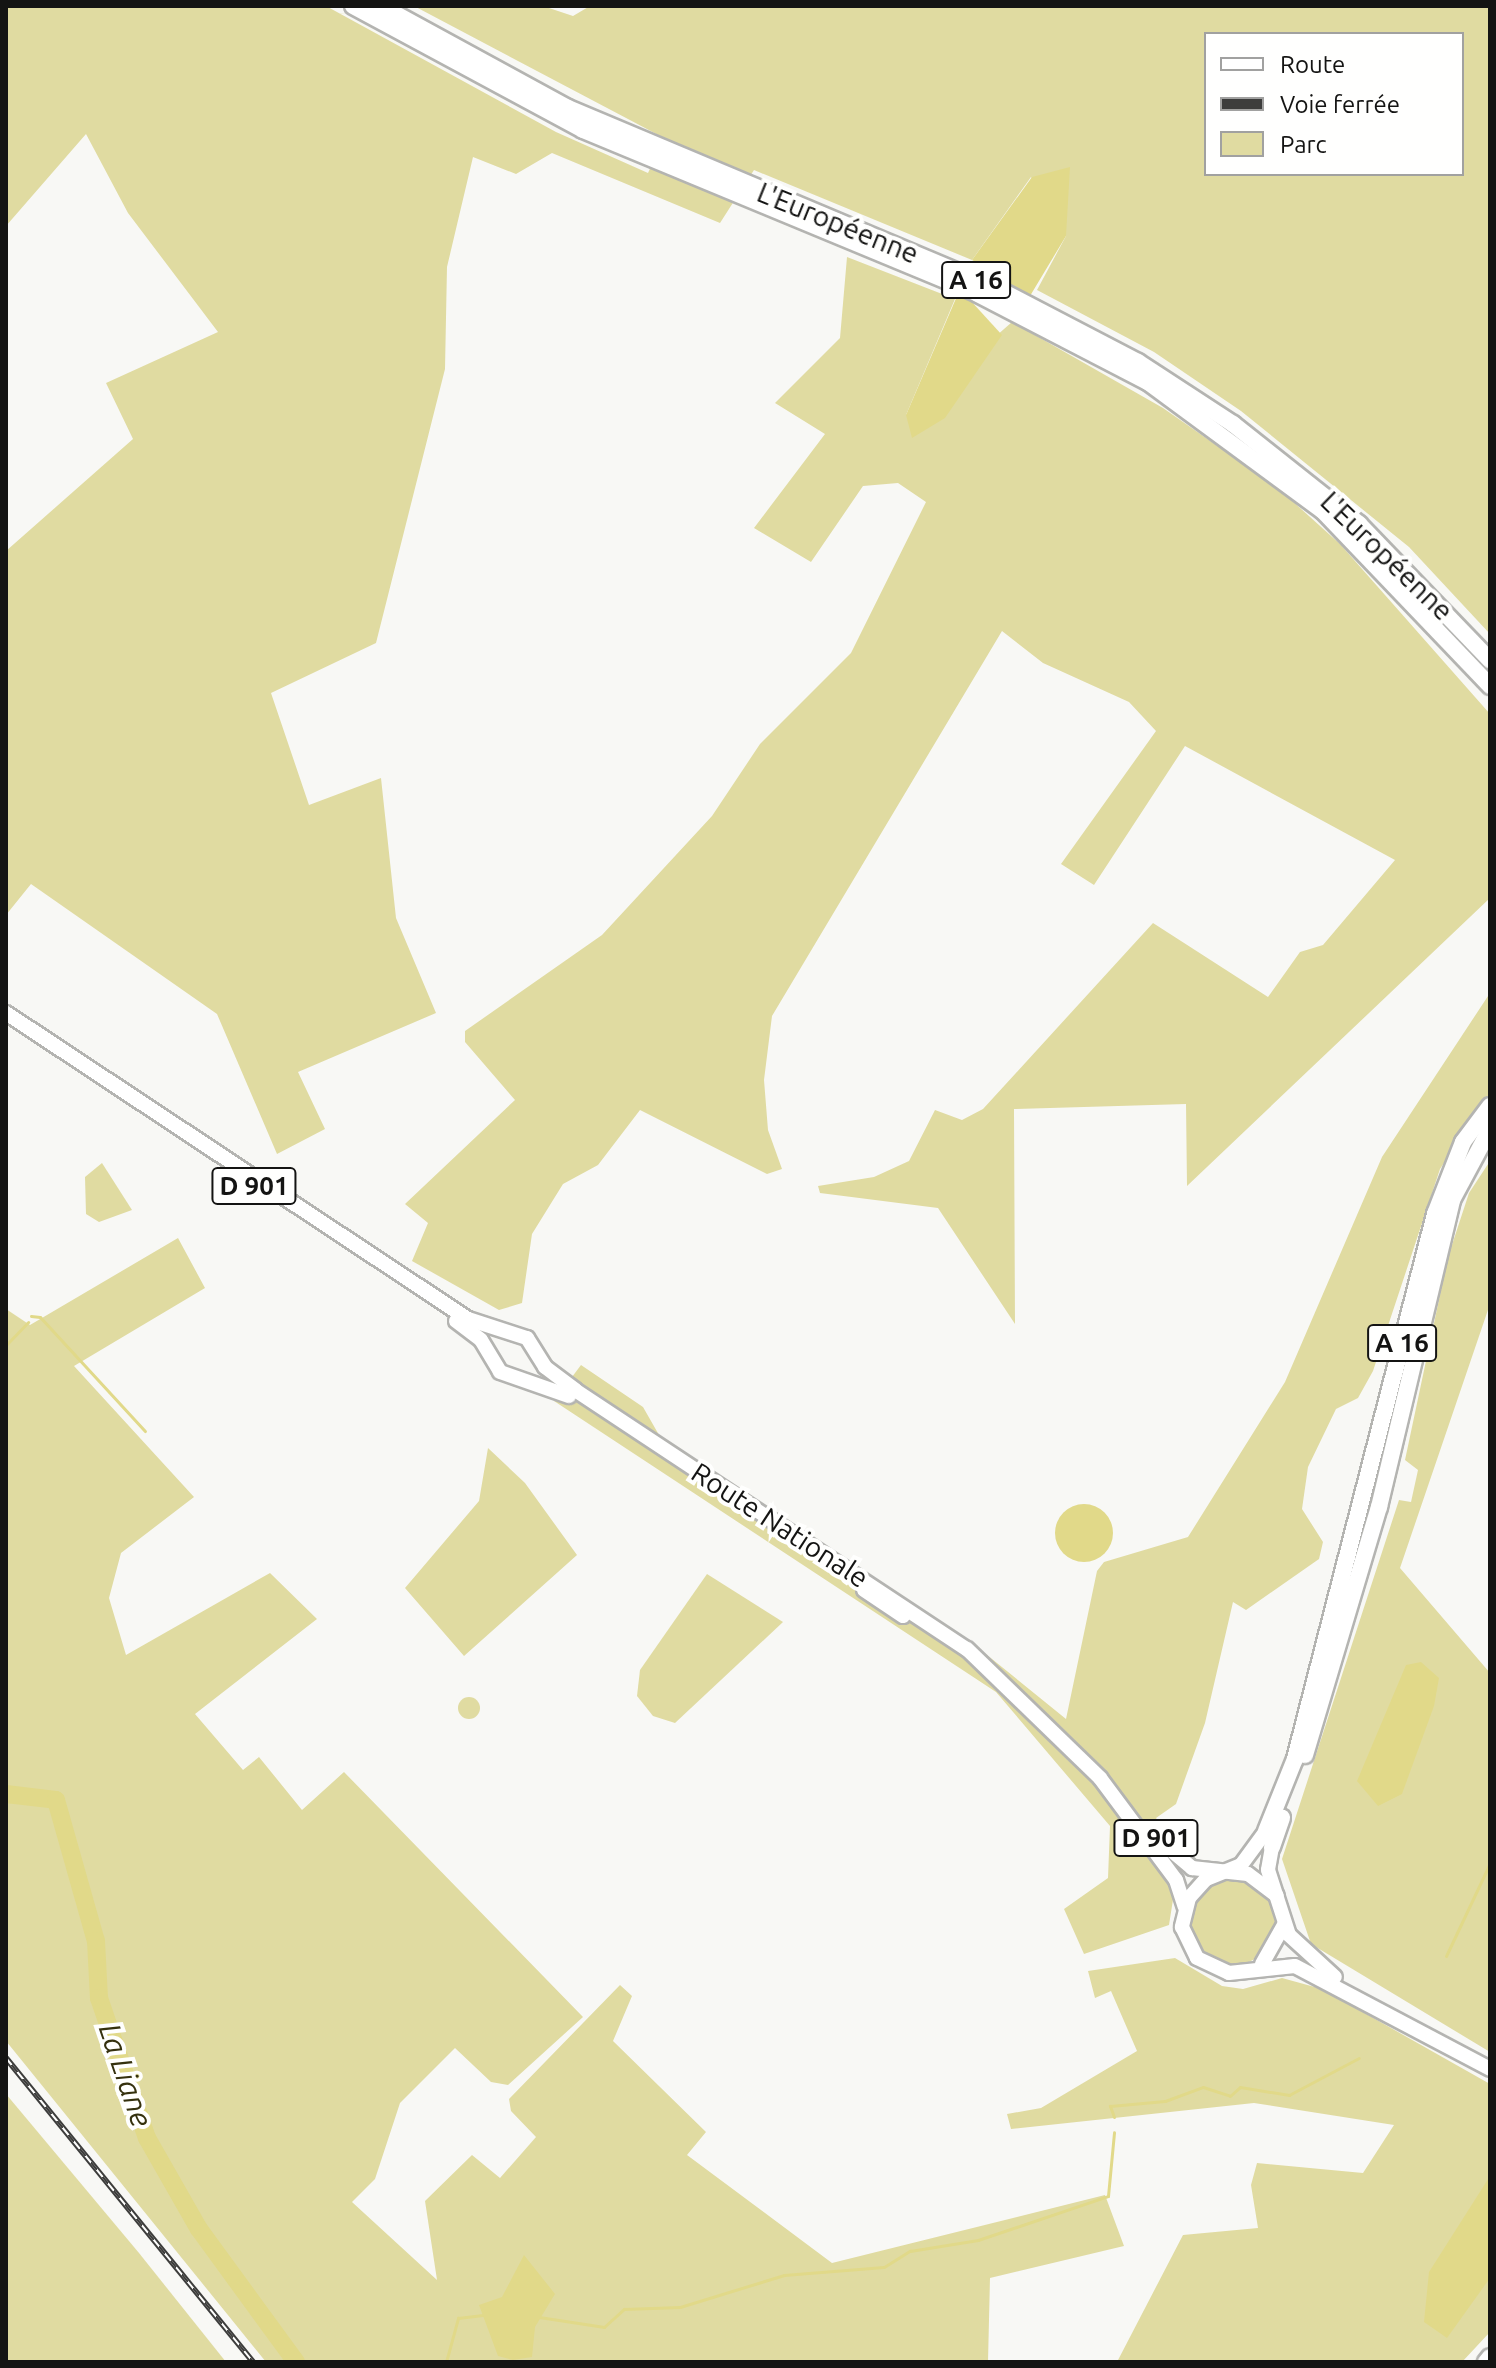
<!DOCTYPE html>
<meta charset="utf-8">
<style>
body{margin:0}
#map{position:relative;width:1496px;height:2368px;overflow:hidden;background:#f8f8f5;font-family:Ubuntu,sans-serif}
div>[style]{position:absolute}
.green>*{inset:0;background:#e0dba1}
.round{border-radius:50%}
.water>*{inset:0;background:#e1d989}
.stream>*{height:3px;margin:-1.5px;padding:0 1.5px;transform-origin:1.5px;border-radius:1.5px;background:#e1d989}
.river>*{height:18px;margin:-9px;padding:0 9px;transform-origin:9px;border-radius:9px;background:#e1d989}
.roads{filter:drop-shadow(2px 0 #b4b4b1) drop-shadow(-2px 0 #b4b4b1) drop-shadow(0 2px #b4b4b1) drop-shadow(0 -2px #b4b4b1)}
.primary>*{height:14px;margin:-7px;padding:0 7px;transform-origin:7px;border-radius:7px;background:#fff}
.highway>*{height:16px;margin:-8px;padding:0 8px;transform-origin:8px;border-radius:8px;background:#fff}
.rail>*{height:6px;margin-top:-3px;transform-origin:0;background:repeating-linear-gradient(90deg,#fffffe 0 9px,#3d3d3c 0 18px);box-sizing:border-box;border-block:2px solid #3d3d3c}
span{translate:-50% -50%;white-space:nowrap;text-align:center;line-height:1.15;-webkit-text-stroke:8px #fffffe;paint-order:stroke}
.shield-label span{padding:2px 6px;background:#fffffe;border:2px solid;border-radius:6px;-webkit-text-stroke-width:0}
.shield-label{font-size:26px;color:#141413;font-weight:700}
.street-label{font-size:28px;color:#141413}
.water-label{font-size:30px;color:#35310e;font-style:italic}
.frame{position:absolute;inset:0;border:8px solid #141413;pointer-events:none}
.legend{position:absolute;left:1204px;top:32px;width:260px;height:144px;box-sizing:border-box;background:#fffffe;border:2px solid #a1a1a0;margin:0;padding:10px 14px;list-style:none;font-size:24px;color:#141413}
.legend li{display:flex;align-items:center;gap:16px;height:40px}
.legend b{width:40px;border:2px solid #a1a1a0}
</style>
<div id="map">
<div class="green">
<i style="clip-path:polygon(evenodd,6px 6px,326px 6px,556px 132px,648px 173px,664px 138px,414px 6px,543px 6px,573px 16px,590px 6px,1490px 6px,1490px 634px,1409px 547px,1241px 411px,1154px 352px,1037px 290px,1066px 236px,1031px 177px,972px 260px,754px 170px,720px 223px,552px 153px,516px 174px,473px 157px,447px 267px,445px 369px,376px 643px,271px 693px,309px 805px,381px 778px,396px 918px,436px 1013px,298px 1072px,325px 1129px,277px 1154px,217px 1014px,31px 884px,6px 915px,6px 551px,133px 439px,106px 383px,218px 332px,128px 213px,86px 134px,6px 226px,6px 6px,1206px 34px,1462px 34px,1462px 174px,1206px 174px,1206px 34px)"></i>
<i style="clip-path:polygon(847px 257px,955px 299px,906px 415px,1012px 322px,1163px 408px,1279px 489px,1340px 544px,1490px 714px,1490px 898px,1187px 1186px,1186px 1104px,1014px 1109px,1015px 1324px,938px 1208px,820px 1193px,818px 1186px,874px 1177px,909px 1161px,935px 1110px,962px 1120px,983px 1109px,1153px 923px,1268px 997px,1300px 952px,1323px 945px,1395px 860px,1185px 746px,1094px 885px,1061px 864px,1156px 731px,1129px 702px,1043px 663px,1002px 631px,772px 1016px,764px 1080px,768px 1130px,782px 1169px,767px 1174px,640px 1110px,598px 1165px,563px 1184px,532px 1234px,522px 1303px,499px 1310px,412px 1261px,428px 1223px,405px 1204px,515px 1100px,465px 1042px,465px 1031px,602px 935px,712px 816px,760px 744px,851px 653px,926px 502px,898px 483px,863px 486px,811px 562px,754px 528px,825px 434px,775px 403px,840px 338px)"></i>
<i style="clip-path:polygon(1490px 993px,1490px 1093px,1440px 1169px,1373px 1371px,1358px 1398px,1336px 1409px,1308px 1467px,1302px 1509px,1323px 1542px,1319px 1559px,1246px 1610px,1233px 1602px,1205px 1723px,1176px 1804px,1156px 1818px,1175px 1845px,1155px 1859px,1175px 1887px,1169px 1925px,1084px 1954px,1064px 1909px,1108px 1878px,1110px 1826px,996px 1692px,554px 1401px,581px 1365px,643px 1407px,659px 1435px,966px 1638px,1066px 1719px,1097px 1571px,1104px 1562px,1188px 1537px,1285px 1382px,1382px 1157px)"></i>
<i style="clip-path:polygon(1490px 1161px,1490px 1304px,1400px 1568px,1490px 1673px,1490px 2052px,1311px 1944px,1282px 1859px,1399px 1500px,1411px 1502px,1418px 1470px,1405px 1460px,1448px 1257px,1469px 1193px)"></i>
<i style="clip-path:polygon(102px 1163px,132px 1210px,99px 1222px,86px 1214px,85px 1177px)"></i>
<i style="clip-path:polygon(178px 1238px,205px 1288px,74px 1366px,194px 1497px,121px 1553px,109px 1598px,126px 1655px,270px 1573px,317px 1619px,195px 1714px,243px 1770px,259px 1757px,302px 1810px,344px 1772px,583px 2017px,508px 2085px,491px 2082px,455px 2048px,400px 2103px,375px 2179px,352px 2202px,437px 2280px,425px 2201px,472px 2155px,500px 2178px,536px 2137px,511px 2111px,509px 2099px,620px 1985px,632px 1996px,613px 2041px,706px 2132px,687px 2155px,832px 2263px,1105px 2195px,1124px 2246px,990px 2278px,988px 2362px,266px 2362px,6px 2041px,6px 1309px,30px 1325px)"></i>
<i style="clip-path:polygon(488px 1448px,525px 1483px,577px 1555px,464px 1656px,405px 1588px,479px 1501px)"></i>
<i style="clip-path:polygon(707px 1574px,783px 1622px,675px 1723px,653px 1716px,637px 1696px,640px 1670px)"></i>
<i class="round" style="left:458px;top:1697px;width:22px;height:22px"></i>
<i class="round" style="left:1190px;top:1879px;width:86px;height:86px"></i>
<i style="clip-path:polygon(1175px 1958px,1222px 1986px,1243px 1989px,1282px 1978px,1322px 1989px,1490px 2084px,1490px 2332px,1462px 2362px,1117px 2362px,1183px 2235px,1258px 2228px,1251px 2185px,1257px 2163px,1363px 2173px,1394px 2125px,1254px 2103px,1011px 2129px,1007px 2114px,1041px 2108px,1137px 2051px,1111px 1991px,1095px 1998px,1088px 1971px)"></i>
<i style="clip-path:polygon(6px 2094px,139px 2253px,226px 2362px,6px 2362px)"></i>
</div>
<div class="water">
<i style="clip-path:polygon(1070px 167px,1066px 236px,1021px 311px,998px 274px,972px 260px,1032px 177px)"></i>
<i style="clip-path:polygon(960px 289px,1002px 335px,945px 418px,912px 438px,906px 415px)"></i>
<i class="round" style="left:1055px;top:1504px;width:58px;height:58px"></i>
<i style="clip-path:polygon(1421px 1662px,1439px 1678px,1434px 1706px,1402px 1794px,1378px 1806px,1357px 1781px,1406px 1665px)"></i>
<i style="clip-path:polygon(1490px 2176px,1490px 2278px,1447px 2338px,1424px 2322px,1429px 2272px)"></i>
<i style="clip-path:polygon(524px 2255px,555px 2294px,535px 2327px,532px 2357px,513px 2360px,498px 2356px,479px 2305px,502px 2297px)"></i>
</div>
<div class="stream">
<i style="left:31px;top:1316px;width:9px;rotate:6deg"></i>
<i style="left:40px;top:1317px;width:155px;rotate:47.4deg"></i>
<i style="left:6px;top:1345px;width:32px;rotate:-46deg"></i>
<i style="left:1446px;top:1956px;width:103px;rotate:-64.7deg"></i>
<i style="left:1114px;top:2117px;width:12px;rotate:-110deg"></i>
<i style="left:1110px;top:2106px;width:55px;rotate:-5.2deg"></i>
<i style="left:1165px;top:2101px;width:40px;rotate:-20.2deg"></i>
<i style="left:1203px;top:2087px;width:28px;rotate:18deg"></i>
<i style="left:1230px;top:2096px;width:13px;rotate:-42deg"></i>
<i style="left:1240px;top:2087px;width:50px;rotate:9.3deg"></i>
<i style="left:1289px;top:2095px;width:79px;rotate:-27.9deg"></i>
<i style="left:539px;top:2317px;width:66px;rotate:8.7deg"></i>
<i style="left:604px;top:2327px;width:27px;rotate:-42deg"></i>
<i style="left:624px;top:2309px;width:56px;rotate:-2deg"></i>
<i style="left:680px;top:2307px;width:109px;rotate:-17.1deg"></i>
<i style="left:784px;top:2275px;width:100px;rotate:-4.6deg"></i>
<i style="left:884px;top:2267px;width:31px;rotate:-32deg"></i>
<i style="left:910px;top:2251px;width:69px;rotate:-9.2deg"></i>
<i style="left:978px;top:2240px;width:137px;rotate:-18.7deg"></i>
<i style="left:1108px;top:2196px;width:64px;rotate:-84.6deg"></i>
<i style="left:446px;top:2362px;width:46px;rotate:-74.7deg"></i>
<i style="left:458px;top:2318px;width:25px;rotate:-7deg"></i>
</div>
<div class="river">
<i style="left:6px;top:1794px;width:50px;rotate:6.8deg"></i>
<i style="left:56px;top:1800px;width:147px;rotate:74.2deg"></i>
<i style="left:96px;top:1941px;width:57px;rotate:87deg"></i>
<i style="left:99px;top:1998px;width:148px;rotate:71.1deg"></i>
<i style="left:147px;top:2138px;width:105px;rotate:60.3deg"></i>
<i style="left:199px;top:2229px;width:165px;rotate:53.9deg"></i>
</div>
<div class="roads">
<div class="primary">
<i style="left:6px;top:1013px;width:554px;rotate:33.52deg"></i>
<i style="left:468px;top:1319px;width:62px;rotate:17.9deg"></i>
<i style="left:527px;top:1338px;width:34px;rotate:58deg"></i>
<i style="left:545px;top:1367px;width:38px;rotate:37deg"></i>
<i style="left:575px;top:1390px;width:470px;rotate:33.5deg"></i>
<i style="left:967px;top:1649px;width:185px;rotate:44.1deg"></i>
<i style="left:1100px;top:1778px;width:127px;rotate:53.3deg"></i>
<i style="left:1176px;top:1880px;width:28px;rotate:72deg"></i>
<i style="left:456px;top:1321px;width:31px;rotate:37deg"></i>
<i style="left:481px;top:1340px;width:37px;rotate:59deg"></i>
<i style="left:500px;top:1372px;width:73px;rotate:19.2deg"></i>
<i style="left:864px;top:1590px;width:47px;rotate:33.7deg"></i>
<i style="left:1266px;top:1831px;width:42px;rotate:126.3deg"></i>
<i style="left:1241px;top:1865px;width:38px;rotate:158deg"></i>
<i style="left:1206px;top:1879px;width:25px;rotate:132deg"></i>
<i style="left:1189px;top:1898px;width:30px;rotate:104deg"></i>
<i style="left:1182px;top:1927px;width:34px;rotate:64deg"></i>
<i style="left:1197px;top:1958px;width:35px;rotate:25deg"></i>
<i style="left:1229px;top:1973px;width:66px;rotate:-6.1deg"></i>
<i style="left:1295px;top:1966px;width:221px;rotate:27.8deg"></i>
<i style="left:1154px;top:1836px;width:50px;rotate:40.1deg"></i>
<i style="left:1192px;top:1868px;width:56px;rotate:6.1deg"></i>
<i style="left:1248px;top:1874px;width:36px;rotate:37deg"></i>
<i style="left:1272px;top:1847px;width:23px;rotate:100deg"></i>
<i style="left:1268px;top:1870px;width:68px;rotate:72.1deg"></i>
<i style="left:1289px;top:1935px;width:62px;rotate:42.4deg"></i>
<i style="left:1262px;top:1964px;width:45px;rotate:-60.6deg"></i>
</div>
<div class="highway">
<i style="left:353px;top:6px;width:261px;rotate:28.3deg"></i>
<i style="left:583px;top:130px;width:428px;rotate:22.5deg"></i>
<i style="left:978px;top:294px;width:191px;rotate:27.4deg"></i>
<i style="left:1148px;top:382px;width:217px;rotate:36.4deg"></i>
<i style="left:1323px;top:511px;width:242px;rotate:46.3deg"></i>
<i style="left:381px;top:6px;width:213px;rotate:28.6deg"></i>
<i style="left:568px;top:108px;width:462px;rotate:22.8deg"></i>
<i style="left:994px;top:287px;width:162px;rotate:27.5deg"></i>
<i style="left:1138px;top:362px;width:113px;rotate:33.1deg"></i>
<i style="left:1233px;top:424px;width:161px;rotate:38.4deg"></i>
<i style="left:1359px;top:524px;width:189px;rotate:46.1deg"></i>
<i style="left:1305px;top:1755px;width:259px;rotate:-73.4deg"></i>
<i style="left:1379px;top:1507px;width:316px;rotate:-76.6deg"></i>
<i style="left:1452px;top:1200px;width:81px;rotate:-61.8deg"></i>
<i style="left:1266px;top:1831px;width:78px;rotate:-68.1deg"></i>
<i style="left:1295px;top:1759px;width:563px;rotate:-75.59deg"></i>
<i style="left:1435px;top:1214px;width:77px;rotate:-68.7deg"></i>
<i style="left:1463px;top:1142px;width:45px;rotate:-53.1deg"></i>
<i style="left:1272px;top:1847px;width:31px;rotate:-71deg"></i>
<i style="left:1486px;top:2362px;width:6px;rotate:-51deg"></i>
</div>
</div>
<div class="rail">
<i style="left:6px;top:2058px;width:392px;rotate:50.9deg"></i>
</div>
<div class="shield-label">
<span style="left:976px;top:280px">A 16</span>
<span style="left:254px;top:1186px">D 901</span>
<span style="left:1402px;top:1343px">A 16</span>
<span style="left:1156px;top:1838px">D 901</span>
</div>
<div class="street-label">
<span style="left:838px;top:223px;rotate:22deg">L'Européenne</span>
<span style="left:1387px;top:556px;rotate:44deg">L'Européenne</span>
<span style="left:780px;top:1525px;rotate:33deg">Route Nationale</span>
</div>
<div class="water-label">
<span style="left:126px;top:2075px;rotate:71deg">La Liane</span>
</div>
<div class="frame"></div>
<ul class="legend">
<li><b style="height:10px;background:#fff"></b>Route</li>
<li><b style="height:10px;background:#3d3d3c"></b>Voie ferrée</li>
<li><b style="height:22px;background:#e0dba1"></b>Parc</li>
</ul>
</div>
